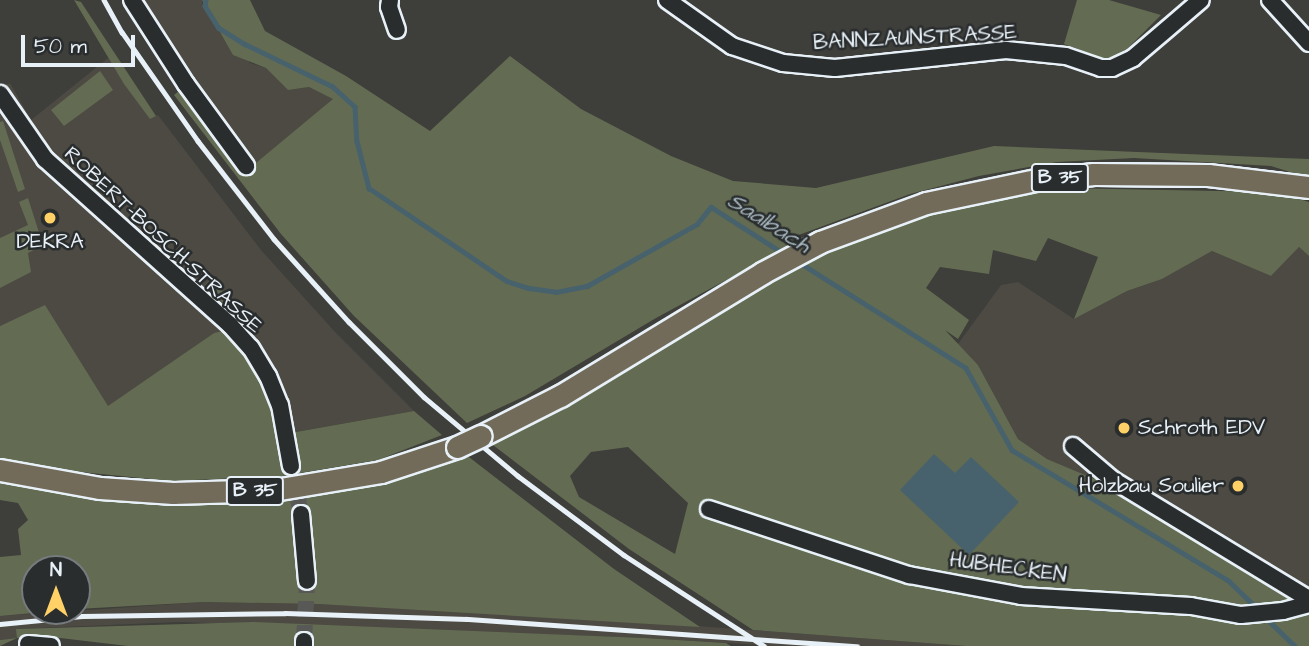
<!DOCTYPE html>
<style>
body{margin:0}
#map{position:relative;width:1309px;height:646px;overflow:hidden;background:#3e3e3a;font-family:"Architects Daughter",sans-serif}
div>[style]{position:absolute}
.built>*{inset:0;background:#4c4a42}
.green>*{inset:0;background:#636c52}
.water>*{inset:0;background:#47626c}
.stream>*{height:4.5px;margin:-2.25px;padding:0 2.25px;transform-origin:2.25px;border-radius:2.25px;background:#47626c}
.minor-tunnel>*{height:16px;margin-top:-8px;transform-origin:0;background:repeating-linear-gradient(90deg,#585956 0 16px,transparent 0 24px)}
.roads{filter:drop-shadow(2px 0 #e8f1f8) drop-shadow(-2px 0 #e8f1f8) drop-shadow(0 2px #e8f1f8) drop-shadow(0 -2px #e8f1f8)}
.minor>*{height:16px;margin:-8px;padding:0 8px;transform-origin:8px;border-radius:8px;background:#2a2d2e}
.major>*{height:21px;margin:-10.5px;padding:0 10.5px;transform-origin:10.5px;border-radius:10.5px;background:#726b5a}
.rail>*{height:4.5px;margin:-2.25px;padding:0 2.25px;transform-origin:2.25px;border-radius:2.25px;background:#e8f1f8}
.bridges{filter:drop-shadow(2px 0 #e8f1f8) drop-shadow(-2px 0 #e8f1f8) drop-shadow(0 2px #e8f1f8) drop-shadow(0 -2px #e8f1f8)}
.major-bridge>*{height:21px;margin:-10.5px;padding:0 10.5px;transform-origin:10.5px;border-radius:10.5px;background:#726b5a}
.dots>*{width:19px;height:19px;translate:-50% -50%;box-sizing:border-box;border:4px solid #2a2d2e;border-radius:50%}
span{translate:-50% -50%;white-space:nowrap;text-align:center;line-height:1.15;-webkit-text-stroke:5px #2a2d2e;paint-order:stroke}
.shield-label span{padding:2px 5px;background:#2a2d2e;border:2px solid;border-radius:5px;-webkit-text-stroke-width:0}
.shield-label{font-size:19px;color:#e8f1f8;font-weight:700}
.street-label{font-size:21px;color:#e8f1f8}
.poi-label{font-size:21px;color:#e8f1f8}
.left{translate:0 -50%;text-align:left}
.right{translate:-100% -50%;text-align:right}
.water-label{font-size:23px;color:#a8b8c0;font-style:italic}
.north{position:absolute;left:21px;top:555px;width:70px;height:70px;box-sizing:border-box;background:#2a2d2e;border:2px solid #767b7f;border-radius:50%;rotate:0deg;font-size:19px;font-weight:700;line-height:28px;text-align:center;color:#e8f1f8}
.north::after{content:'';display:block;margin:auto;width:24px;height:32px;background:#ffd166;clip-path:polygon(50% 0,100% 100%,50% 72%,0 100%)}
.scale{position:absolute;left:21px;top:35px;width:114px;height:32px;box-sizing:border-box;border:4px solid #e8f1f8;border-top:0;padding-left:9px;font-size:21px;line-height:24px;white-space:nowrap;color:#e8f1f8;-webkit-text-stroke:5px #2a2d2e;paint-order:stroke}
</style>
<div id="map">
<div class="built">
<i style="clip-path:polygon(139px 0,202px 0,203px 7px,250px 63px,266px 68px,288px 90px,309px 87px,334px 99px,251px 167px)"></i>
<i style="clip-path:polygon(108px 58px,150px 118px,158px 115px,261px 250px,336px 333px,414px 411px,278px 435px,223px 332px,214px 333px,108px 407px,45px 306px,0 326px,0 89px,10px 83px,31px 120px)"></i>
<i style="clip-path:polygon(1299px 247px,1309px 256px,1309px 607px,1109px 485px,1047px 459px,1018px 439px,978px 365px,958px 344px,1001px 285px,1018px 282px,1074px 319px,1127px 291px,1162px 279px,1212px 251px,1271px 276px)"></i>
<i style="clip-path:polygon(204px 602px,319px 604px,562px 616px,966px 646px,775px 646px,644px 638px,179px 622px,17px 629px,17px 638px,0 640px,0 616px)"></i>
</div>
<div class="green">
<i style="clip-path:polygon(74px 0,81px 2px,156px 116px,150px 119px,124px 84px)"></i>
<i style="clip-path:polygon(202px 0,250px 0,265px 31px,346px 76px,430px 131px,510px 56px,581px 109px,671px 156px,733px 181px,816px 188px,994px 146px,1309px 159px,1309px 178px,1271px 166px,1134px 158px,1057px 162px,979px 176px,910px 194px,796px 236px,798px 241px,656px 318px,525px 396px,467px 423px,354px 316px,281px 234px,174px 95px,190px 82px,251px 167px,333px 99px,309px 87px,288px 90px,266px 68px,233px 55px)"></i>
<i style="clip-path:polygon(1077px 0,1109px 0,1161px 15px,1127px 49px,1111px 58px,1102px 58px,1064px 44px)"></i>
<i style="clip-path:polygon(100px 71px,113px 90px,64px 126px,51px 110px)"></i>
<i style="clip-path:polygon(3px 121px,25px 189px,18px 192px,0 140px,0 122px)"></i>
<i style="clip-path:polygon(evenodd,1059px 188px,1275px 192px,1309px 202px,1309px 256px,1299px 247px,1271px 276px,1212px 251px,1162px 279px,1127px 291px,1074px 319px,1098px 257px,1048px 238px,1036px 261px,993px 250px,989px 274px,940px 267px,926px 288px,969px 320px,958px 339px,945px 330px,978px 365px,1018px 439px,1047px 459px,1109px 485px,1309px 607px,1309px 646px,966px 646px,753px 630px,629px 549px,489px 442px,828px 251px,916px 215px,1059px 188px,628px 447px,688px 503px,675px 554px,579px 497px,570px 476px,591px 452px,628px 447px)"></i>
<i style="clip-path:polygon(28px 198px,43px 245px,28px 253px,31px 272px,0 288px,0 238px,28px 225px,19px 202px)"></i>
<i style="clip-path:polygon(211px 279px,242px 313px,237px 317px,205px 285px)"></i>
<i style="clip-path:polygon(45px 305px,108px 406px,214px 333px,223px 331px,251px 362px,266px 390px,275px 413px,279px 435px,414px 411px,442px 435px,378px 460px,282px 476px,171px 481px,71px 471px,0 458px,0 326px)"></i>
<i style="clip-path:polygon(465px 454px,614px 569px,700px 627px,319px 604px,204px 602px,77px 609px,77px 569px,35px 569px,35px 611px,56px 611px,0 616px,0 557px,21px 555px,18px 529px,28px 520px,18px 503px,0 500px,0 482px,71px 496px,174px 503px,277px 503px,385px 482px)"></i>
<i style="clip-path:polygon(253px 622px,644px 638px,726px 643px,731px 646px,128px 646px,60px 638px,17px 638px,0 646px,0 640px,17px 638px,16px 629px)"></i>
</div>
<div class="water">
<i style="clip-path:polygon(934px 454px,955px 473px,971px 457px,1019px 502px,969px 555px,900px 490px)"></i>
</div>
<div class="stream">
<i style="left:206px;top:0;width:6px;rotate:99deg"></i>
<i style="left:205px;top:6px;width:26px;rotate:58deg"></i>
<i style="left:219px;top:28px;width:31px;rotate:32deg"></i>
<i style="left:245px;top:44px;width:97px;rotate:25.8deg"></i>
<i style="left:332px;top:86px;width:31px;rotate:42deg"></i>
<i style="left:355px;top:107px;width:34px;rotate:87deg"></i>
<i style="left:357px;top:141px;width:49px;rotate:75.7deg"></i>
<i style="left:369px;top:188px;width:166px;rotate:34deg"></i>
<i style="left:507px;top:281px;width:23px;rotate:18deg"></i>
<i style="left:529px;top:288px;width:27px;rotate:8deg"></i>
<i style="left:556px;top:292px;width:32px;rotate:-11deg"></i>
<i style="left:587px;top:286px;width:126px;rotate:-29.4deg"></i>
<i style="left:697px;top:224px;width:22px;rotate:-51deg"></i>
<i style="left:711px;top:207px;width:85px;rotate:32.6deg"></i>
<i style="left:797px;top:261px;width:200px;rotate:32.3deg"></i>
<i style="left:966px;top:368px;width:94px;rotate:60.7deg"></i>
<i style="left:1012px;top:450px;width:253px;rotate:31.1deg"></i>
<i style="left:1229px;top:581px;width:39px;rotate:44deg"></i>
<i style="left:1265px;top:617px;width:42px;rotate:44deg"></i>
</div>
<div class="minor-tunnel">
<i style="left:293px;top:476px;width:39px;rotate:78deg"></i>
<i style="left:304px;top:641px;width:60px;rotate:-87.1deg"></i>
</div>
<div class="roads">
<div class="minor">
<i style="left:132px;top:0;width:100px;rotate:57.3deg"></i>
<i style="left:186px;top:84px;width:102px;rotate:53.8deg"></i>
<i style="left:390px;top:0;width:7px;rotate:98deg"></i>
<i style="left:389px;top:7px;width:24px;rotate:71deg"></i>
<i style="left:667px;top:0;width:80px;rotate:35.3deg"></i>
<i style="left:732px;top:46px;width:54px;rotate:18.4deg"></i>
<i style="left:783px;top:63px;width:52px;rotate:5.5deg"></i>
<i style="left:835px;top:68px;width:172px;rotate:-6deg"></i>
<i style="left:1006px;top:50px;width:60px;rotate:5.7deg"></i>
<i style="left:1066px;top:56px;width:37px;rotate:19deg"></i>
<i style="left:1101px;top:68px;width:11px"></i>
<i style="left:1112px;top:68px;width:23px;rotate:-25deg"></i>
<i style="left:1133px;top:58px;width:89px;rotate:-40.5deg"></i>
<i style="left:1270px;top:0;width:58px;rotate:47.8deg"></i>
<i style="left:0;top:94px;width:79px;rotate:55.3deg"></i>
<i style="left:45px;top:159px;width:249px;rotate:41.9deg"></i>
<i style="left:230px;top:325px;width:31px;rotate:48deg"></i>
<i style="left:251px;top:348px;width:33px;rotate:59deg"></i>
<i style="left:268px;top:376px;width:31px;rotate:68deg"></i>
<i style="left:280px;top:405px;width:62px;rotate:79.8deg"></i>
<i style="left:1073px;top:446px;width:52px;rotate:40.4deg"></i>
<i style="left:1113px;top:480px;width:229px;rotate:31.3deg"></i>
<i style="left:709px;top:509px;width:211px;rotate:18.3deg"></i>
<i style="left:909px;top:575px;width:114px;rotate:10.6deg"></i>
<i style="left:1021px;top:596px;width:170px;rotate:3.4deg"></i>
<i style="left:1191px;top:606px;width:51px;rotate:10.2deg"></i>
<i style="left:1241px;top:615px;width:42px;rotate:-5.4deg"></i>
<i style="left:1283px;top:611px;width:27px;rotate:-15deg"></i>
<i style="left:301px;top:514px;width:67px;rotate:84.9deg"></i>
<i style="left:28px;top:644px;width:23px;rotate:5deg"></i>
<i style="left:304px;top:646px;width:5px;rotate:-90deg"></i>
</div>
<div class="major">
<i style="left:481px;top:436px;width:89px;rotate:-26.9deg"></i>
<i style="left:560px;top:396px;width:237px;rotate:-31.3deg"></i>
<i style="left:762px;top:273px;width:66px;rotate:-28.1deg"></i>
<i style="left:820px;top:242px;width:113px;rotate:-20.2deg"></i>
<i style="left:926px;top:203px;width:112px;rotate:-11.8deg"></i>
<i style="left:1036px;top:180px;width:58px;rotate:-5.9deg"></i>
<i style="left:1094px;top:174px;width:114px;rotate:0.5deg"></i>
<i style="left:1208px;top:175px;width:102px;rotate:6.8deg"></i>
<i style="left:0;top:470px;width:102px;rotate:10.2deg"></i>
<i style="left:100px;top:488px;width:73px;rotate:3.9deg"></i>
<i style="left:173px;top:493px;width:101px;rotate:-1.7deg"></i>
<i style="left:274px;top:490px;width:109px;rotate:-9.5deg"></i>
<i style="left:381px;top:472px;width:80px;rotate:-18.2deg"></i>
</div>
</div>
<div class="rail">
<i style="left:104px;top:0;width:37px;rotate:61deg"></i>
<i style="left:122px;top:32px;width:133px;rotate:55.1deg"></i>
<i style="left:198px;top:141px;width:124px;rotate:52.2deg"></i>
<i style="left:274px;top:239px;width:112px;rotate:47.9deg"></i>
<i style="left:349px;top:322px;width:106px;rotate:45deg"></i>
<i style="left:424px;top:397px;width:123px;rotate:40deg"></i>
<i style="left:518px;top:476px;width:132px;rotate:36.7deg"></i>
<i style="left:624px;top:555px;width:167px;rotate:33deg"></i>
<i style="left:0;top:624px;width:82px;rotate:-5.6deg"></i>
<i style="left:82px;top:616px;width:203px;rotate:-0.8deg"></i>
<i style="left:285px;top:613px;width:182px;rotate:1.9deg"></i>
<i style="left:467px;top:619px;width:391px;rotate:4deg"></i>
</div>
<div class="bridges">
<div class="major-bridge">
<i style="left:457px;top:447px;width:26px;rotate:-25deg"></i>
</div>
</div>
<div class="dots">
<i style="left:50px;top:218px;background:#ffd166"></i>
<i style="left:1124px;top:428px;background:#ffd166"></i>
<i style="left:1238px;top:486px;background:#ffd166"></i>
</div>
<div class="shield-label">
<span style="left:1060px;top:178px">B 35</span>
<span style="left:255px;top:491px">B 35</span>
</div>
<div class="street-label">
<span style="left:915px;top:38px;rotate:-3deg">BANNZAUNSTRASSE</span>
<span style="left:163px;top:240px;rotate:43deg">ROBERT-BOSCH-STRASSE</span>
<span style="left:1008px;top:568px;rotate:8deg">HUBHECKEN</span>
</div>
<div class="poi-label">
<span style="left:50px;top:242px">DEKRA</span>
<span class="left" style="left:1138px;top:428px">Schroth EDV</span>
<span class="right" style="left:1224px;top:486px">Holzbau Soulier</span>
</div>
<div class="water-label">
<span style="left:769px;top:223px;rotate:32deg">Saalbach</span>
</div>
<div class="north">N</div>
<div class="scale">50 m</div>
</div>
